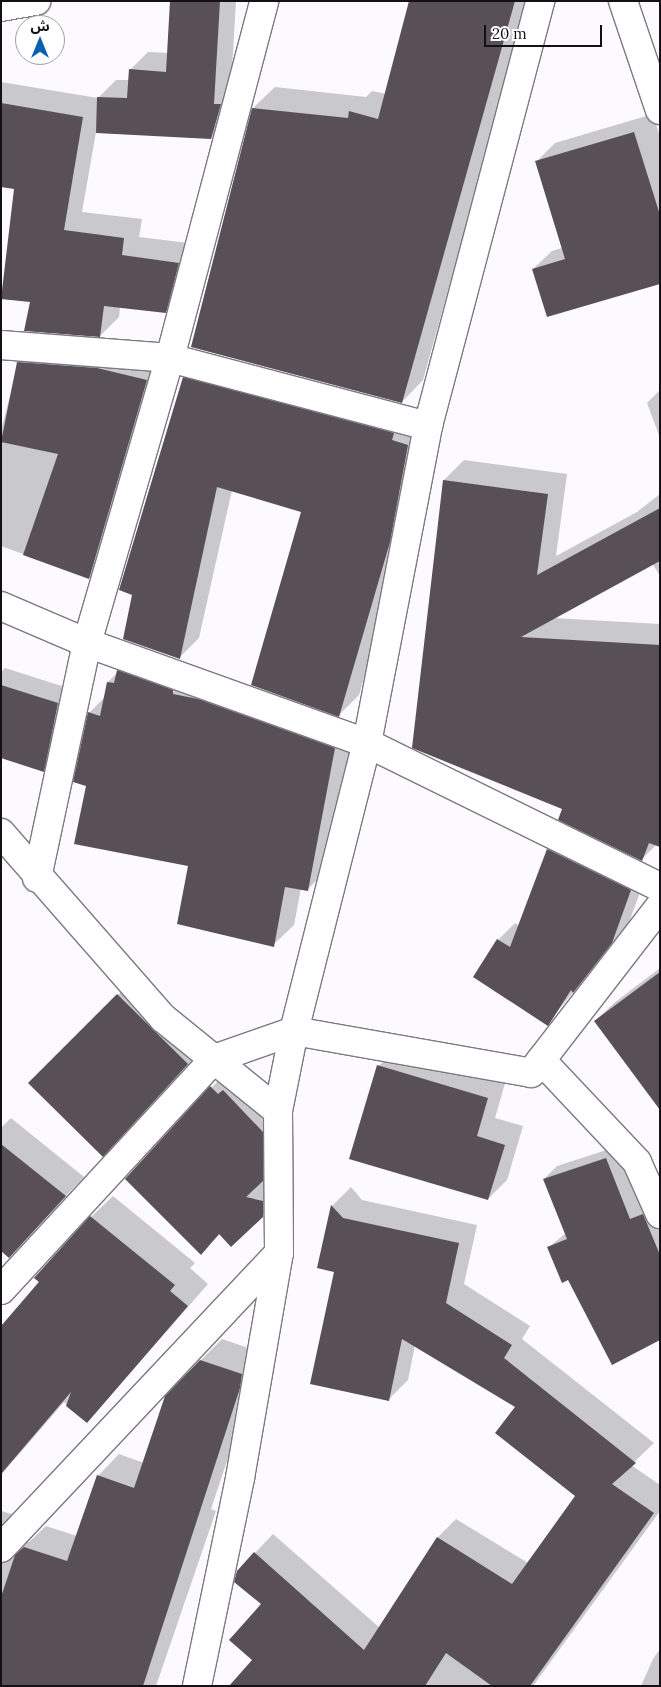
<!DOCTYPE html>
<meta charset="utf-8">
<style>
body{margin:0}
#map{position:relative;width:661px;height:1687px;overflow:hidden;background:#fcfafe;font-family:Lora,"Noto Sans Arabic",serif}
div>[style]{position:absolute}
.shadow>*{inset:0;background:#0003}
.building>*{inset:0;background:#584f57}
.roads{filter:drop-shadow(1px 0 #7d7882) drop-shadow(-1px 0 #7d7882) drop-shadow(0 1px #7d7882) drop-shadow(0 -1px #7d7882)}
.minor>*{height:28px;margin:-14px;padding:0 14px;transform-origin:14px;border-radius:14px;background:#fff}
.major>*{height:28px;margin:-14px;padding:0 14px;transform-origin:14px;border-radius:14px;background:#fff}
span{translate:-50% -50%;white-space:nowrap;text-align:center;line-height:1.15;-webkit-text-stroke:5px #fff;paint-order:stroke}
.frame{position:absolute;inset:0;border:2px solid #131115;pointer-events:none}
.north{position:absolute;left:15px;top:15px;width:50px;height:50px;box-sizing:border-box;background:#fff;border:1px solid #a1a0a1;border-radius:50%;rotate:0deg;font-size:14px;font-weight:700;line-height:20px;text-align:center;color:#131115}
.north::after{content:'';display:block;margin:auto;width:18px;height:22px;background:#0b60ae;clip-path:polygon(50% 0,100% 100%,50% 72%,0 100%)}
.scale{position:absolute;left:484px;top:25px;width:118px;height:22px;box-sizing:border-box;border:2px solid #131115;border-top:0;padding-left:6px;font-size:15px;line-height:18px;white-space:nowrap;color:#131115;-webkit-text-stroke:4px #fff;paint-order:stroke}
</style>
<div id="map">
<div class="shadow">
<i style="clip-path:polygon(171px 1px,236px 1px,229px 120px,211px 138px,96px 132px,82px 212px,142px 219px,139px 237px,197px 244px,184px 293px,165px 312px,120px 307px,119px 317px,100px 336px,31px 301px,15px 188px,1px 186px,1px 82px,98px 98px,116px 80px,130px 80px,130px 70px,148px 52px,169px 53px)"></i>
<i style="clip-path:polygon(411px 1px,529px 1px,423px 380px,402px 402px,253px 108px,275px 87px,366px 97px,372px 91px,386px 94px)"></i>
<i style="clip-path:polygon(653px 114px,660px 137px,660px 282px,533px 269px,552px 251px,562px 248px,536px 162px,555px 143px)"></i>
<i style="clip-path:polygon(36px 345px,164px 363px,106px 560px,89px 578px,1px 546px,1px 431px,18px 363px)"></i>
<i style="clip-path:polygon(203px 358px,428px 425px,409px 521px,359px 695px,339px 715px,302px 511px,232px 490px,199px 638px,179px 658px,184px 378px)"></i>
<i style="clip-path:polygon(660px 390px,660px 438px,647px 403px)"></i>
<i style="clip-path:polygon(464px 460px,567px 474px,556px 556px,637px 512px,660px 494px,660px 576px,652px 563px,553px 618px,660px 624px,660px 845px,657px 844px,642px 859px,564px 808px,444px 480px)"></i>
<i style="clip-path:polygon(139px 651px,355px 728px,328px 869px,308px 889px,301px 888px,294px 925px,273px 945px,189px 865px,88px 785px,89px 713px,105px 697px,108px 682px)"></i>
<i style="clip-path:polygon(5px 668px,71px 689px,57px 757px,43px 770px,1px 757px,1px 672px)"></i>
<i style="clip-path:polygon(565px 833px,647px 873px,628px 925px,547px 1024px,498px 940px,515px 923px,519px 926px,548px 850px)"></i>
<i style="clip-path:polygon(660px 968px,660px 1090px,595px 1021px,614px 1003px)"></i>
<i style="clip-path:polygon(137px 976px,206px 1045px,121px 1137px,30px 1083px)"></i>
<i style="clip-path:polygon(397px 1047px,506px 1080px,495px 1118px,523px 1126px,507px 1180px,488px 1199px,379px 1066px)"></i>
<i style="clip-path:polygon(232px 1066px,283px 1111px,284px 1195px,262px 1216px,220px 1234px,201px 1253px,126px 1179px)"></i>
<i style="clip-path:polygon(11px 1118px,84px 1177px,9px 1256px,1px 1249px,1px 1128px)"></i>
<i style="clip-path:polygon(619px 1146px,660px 1212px,660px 1338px,569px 1279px,549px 1247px,566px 1233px,544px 1179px,557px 1166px)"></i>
<i style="clip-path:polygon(351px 1187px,362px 1200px,477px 1225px,464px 1284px,530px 1326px,522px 1339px,654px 1443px,631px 1465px,660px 1485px,660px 1511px,533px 1686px,231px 1686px,254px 1660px,262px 1604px,255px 1553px,273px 1534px,380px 1628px,438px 1537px,456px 1519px,528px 1563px,577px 1496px,517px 1407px,415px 1345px,408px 1380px,389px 1399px,335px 1271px,321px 1268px,332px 1206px)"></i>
<i style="clip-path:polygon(113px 1196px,195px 1263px,190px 1268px,208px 1284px,87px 1422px,64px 1402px,1px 1475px,1px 1328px,91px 1217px)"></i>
<i style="clip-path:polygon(222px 1339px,263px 1353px,211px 1509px,216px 1511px,156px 1686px,1px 1686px,1px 1511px,12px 1514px,7px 1530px,19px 1542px,29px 1542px,46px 1526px,77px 1536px,98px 1476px,119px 1454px,144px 1463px,200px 1361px)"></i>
<i style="clip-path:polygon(660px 1649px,660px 1686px,641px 1686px,653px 1659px)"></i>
</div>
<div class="building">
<i style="clip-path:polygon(170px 1px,220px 1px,214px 104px,221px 104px,211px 139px,96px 133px,97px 97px,127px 98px,129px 69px,166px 72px)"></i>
<i style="clip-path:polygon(409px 1px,515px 1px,402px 403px,191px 347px,252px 108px,348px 118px,349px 111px,378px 119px)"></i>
<i style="clip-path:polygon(1px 103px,83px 117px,64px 230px,124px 238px,122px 255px,179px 263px,166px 313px,104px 306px,100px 337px,24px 331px,30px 302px,1px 299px,14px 189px,1px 187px)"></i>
<i style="clip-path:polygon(634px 132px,660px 215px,660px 284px,547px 317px,532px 269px,565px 259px,535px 161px)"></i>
<i style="clip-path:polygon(17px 362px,97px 368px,147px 380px,89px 579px,23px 555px,58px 454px,1px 442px)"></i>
<i style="clip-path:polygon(183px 377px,394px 433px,392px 440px,408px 445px,390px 542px,339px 717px,251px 685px,301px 512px,217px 487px,180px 659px,123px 639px,132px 595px,119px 590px)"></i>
<i style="clip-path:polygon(443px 480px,548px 494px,537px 575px,660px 508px,660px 561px,521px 637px,660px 645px,660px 847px,649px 843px,642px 861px,558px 820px,562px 809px,412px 748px)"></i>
<i style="clip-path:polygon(117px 670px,173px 690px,173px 694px,198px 699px,335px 748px,308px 891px,285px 887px,274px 947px,177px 924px,188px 866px,74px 844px,86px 786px,73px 782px,88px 712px,100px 716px,107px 682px,114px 683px)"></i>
<i style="clip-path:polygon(1px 685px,58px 703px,44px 772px,1px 758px)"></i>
<i style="clip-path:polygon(547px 849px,631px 890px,612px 943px,573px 993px,571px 990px,548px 1026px,473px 977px,497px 939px,510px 947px)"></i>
<i style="clip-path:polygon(660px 972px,660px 1110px,594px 1021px)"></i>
<i style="clip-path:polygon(117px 994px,188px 1064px,103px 1157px,28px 1083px)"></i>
<i style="clip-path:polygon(377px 1065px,488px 1098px,477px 1136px,505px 1145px,488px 1200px,349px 1159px)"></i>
<i style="clip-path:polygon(210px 1086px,218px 1094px,223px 1090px,263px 1132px,263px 1181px,246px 1197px,263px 1201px,263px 1217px,231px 1247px,219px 1234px,201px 1255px,125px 1179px)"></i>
<i style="clip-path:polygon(1px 1144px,66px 1196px,9px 1258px,1px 1251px)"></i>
<i style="clip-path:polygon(606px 1158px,630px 1219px,643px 1214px,660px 1255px,660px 1340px,612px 1365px,568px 1280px,562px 1283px,547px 1247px,567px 1239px,543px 1179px)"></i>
<i style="clip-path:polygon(331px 1205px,343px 1218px,459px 1243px,446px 1303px,512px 1345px,504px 1358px,636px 1463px,612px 1484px,654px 1513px,530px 1686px,492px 1686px,446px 1653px,425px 1686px,229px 1686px,252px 1660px,229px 1640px,261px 1604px,234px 1582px,237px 1571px,254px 1552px,364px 1650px,437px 1537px,512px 1584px,575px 1496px,495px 1433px,515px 1407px,402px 1339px,389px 1401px,310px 1384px,334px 1272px,317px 1268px)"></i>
<i style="clip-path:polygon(90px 1216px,175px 1285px,170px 1291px,188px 1306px,87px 1423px,66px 1406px,71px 1392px,1px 1474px,1px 1326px,39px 1282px,34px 1278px)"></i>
<i style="clip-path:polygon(200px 1360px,242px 1374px,240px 1388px,143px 1686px,1px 1686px,1px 1597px,15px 1555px,24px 1547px,67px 1561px,97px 1475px,134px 1488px,165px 1396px)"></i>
</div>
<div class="roads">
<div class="minor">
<i style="left:1px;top:7px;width:36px;rotate:-10deg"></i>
<i style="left:1px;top:345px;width:169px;rotate:4.4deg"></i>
<i style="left:170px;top:358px;width:267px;rotate:14.8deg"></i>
<i style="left:1px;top:606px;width:94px;rotate:23.3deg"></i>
<i style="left:87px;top:643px;width:297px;rotate:19.7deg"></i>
<i style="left:367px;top:743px;width:326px;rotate:26.2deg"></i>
<i style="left:1px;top:833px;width:246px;rotate:48.8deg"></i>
<i style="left:163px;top:1018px;width:148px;rotate:39deg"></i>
<i style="left:278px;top:1111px;width:82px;rotate:-78.7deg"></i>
<i style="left:294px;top:1031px;width:297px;rotate:-75.8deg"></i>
<i style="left:367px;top:743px;width:323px;rotate:-79.1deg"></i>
<i style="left:428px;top:426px;width:440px;rotate:-75.2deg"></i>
<i style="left:37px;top:878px;width:240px;rotate:-78deg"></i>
<i style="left:87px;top:643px;width:297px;rotate:-73.8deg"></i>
<i style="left:170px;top:358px;width:369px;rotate:-75.2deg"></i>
<i style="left:541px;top:1060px;width:140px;rotate:46.7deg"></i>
<i style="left:637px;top:1162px;width:57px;rotate:66.1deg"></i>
<i style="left:1px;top:1290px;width:314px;rotate:-47.3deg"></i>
<i style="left:214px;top:1059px;width:85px;rotate:-19.3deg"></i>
<i style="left:294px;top:1031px;width:241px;rotate:10deg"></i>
<i style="left:531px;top:1073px;width:211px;rotate:-52.3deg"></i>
<i style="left:1px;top:1548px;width:405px;rotate:-46.7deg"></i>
<i style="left:197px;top:1686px;width:212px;rotate:-78.3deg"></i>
<i style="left:240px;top:1478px;width:228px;rotate:-80.2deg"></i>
<i style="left:279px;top:1253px;width:142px;rotate:-90.4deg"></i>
</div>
<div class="major">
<i style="left:623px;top:1px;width:115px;rotate:71.3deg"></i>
</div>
</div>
<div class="frame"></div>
<div class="north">ش</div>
<div class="scale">20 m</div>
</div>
